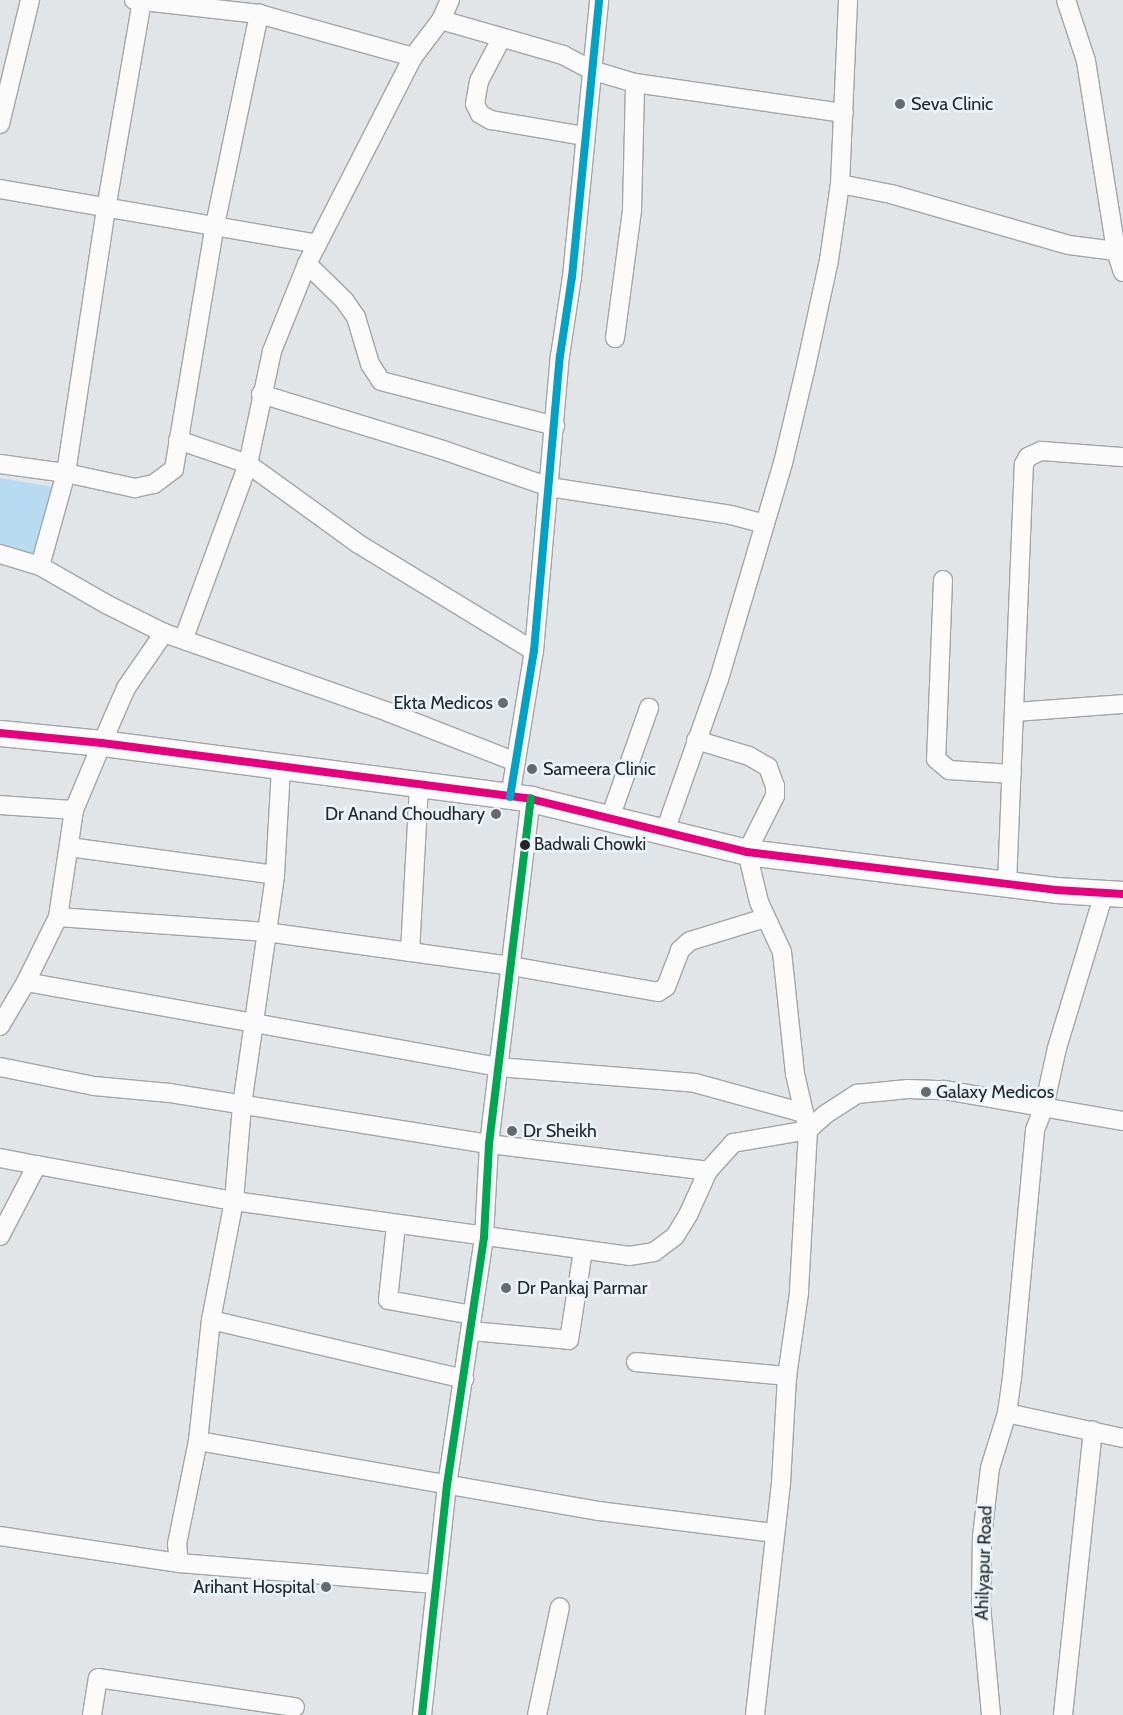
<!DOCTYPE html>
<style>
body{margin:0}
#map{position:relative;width:1123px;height:1715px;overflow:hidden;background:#e2e5e8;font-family:Cabin,sans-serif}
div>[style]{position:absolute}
.green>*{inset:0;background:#b8dbf1}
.roads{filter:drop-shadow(1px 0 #a2a5a8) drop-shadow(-1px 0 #a2a5a8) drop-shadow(0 1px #a2a5a8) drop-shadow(0 -1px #a2a5a8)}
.minor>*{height:18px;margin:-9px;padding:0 9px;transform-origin:9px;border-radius:9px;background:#fbfbfc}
.secondary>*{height:25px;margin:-12.5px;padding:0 12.5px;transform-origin:12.5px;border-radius:12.5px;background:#fbfbfc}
.bus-1>*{height:8px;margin:-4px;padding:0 4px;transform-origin:4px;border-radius:4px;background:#e5007d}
.bus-2>*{height:8px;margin:-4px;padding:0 4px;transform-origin:4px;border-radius:4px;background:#02a2c6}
.bus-3>*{height:8px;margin:-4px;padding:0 4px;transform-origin:4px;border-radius:4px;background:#00a651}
.dots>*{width:14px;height:14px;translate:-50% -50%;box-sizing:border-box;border:2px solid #ebf4f9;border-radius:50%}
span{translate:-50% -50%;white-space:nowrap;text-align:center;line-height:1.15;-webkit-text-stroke:5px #ebf4f9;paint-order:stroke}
.bus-label{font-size:17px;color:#242729}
.left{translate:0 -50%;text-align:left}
.poi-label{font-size:18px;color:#242729}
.right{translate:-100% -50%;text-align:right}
.street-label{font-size:18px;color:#242729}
</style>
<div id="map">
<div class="green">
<i style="clip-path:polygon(0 478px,54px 487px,32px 560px,0 549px)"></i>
</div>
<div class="roads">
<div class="minor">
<i style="left:134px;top:0;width:126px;rotate:6.4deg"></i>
<i style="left:259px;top:14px;width:160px;rotate:15.6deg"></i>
<i style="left:1066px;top:0;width:64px;rotate:71.8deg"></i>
<i style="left:1086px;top:61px;width:192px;rotate:81deg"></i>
<i style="left:1116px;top:251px;width:22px;rotate:72deg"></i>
<i style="left:441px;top:20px;width:127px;rotate:16deg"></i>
<i style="left:563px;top:55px;width:32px;rotate:28deg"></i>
<i style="left:591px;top:70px;width:46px;rotate:16.5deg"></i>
<i style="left:635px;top:83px;width:211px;rotate:8.2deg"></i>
<i style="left:501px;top:39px;width:47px;rotate:117.6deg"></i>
<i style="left:479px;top:81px;width:23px;rotate:100deg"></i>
<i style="left:475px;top:104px;width:11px;rotate:63deg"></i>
<i style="left:480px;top:114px;width:13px;rotate:29deg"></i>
<i style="left:491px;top:120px;width:95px;rotate:9.7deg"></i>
<i style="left:0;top:124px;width:128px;rotate:-76.4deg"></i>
<i style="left:840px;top:184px;width:52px;rotate:11.1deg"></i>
<i style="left:891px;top:194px;width:185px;rotate:16deg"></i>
<i style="left:1069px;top:245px;width:47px;rotate:7.3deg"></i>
<i style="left:0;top:189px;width:322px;rotate:9.8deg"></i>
<i style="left:307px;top:264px;width:52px;rotate:44.2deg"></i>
<i style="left:344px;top:300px;width:21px;rotate:55deg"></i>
<i style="left:356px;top:317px;width:49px;rotate:73.4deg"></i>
<i style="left:370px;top:364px;width:20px;rotate:57deg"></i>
<i style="left:381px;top:381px;width:180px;rotate:14.5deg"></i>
<i style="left:615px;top:338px;width:129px;rotate:-82.4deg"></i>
<i style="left:632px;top:210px;width:127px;rotate:-88.6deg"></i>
<i style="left:261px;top:394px;width:190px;rotate:17.1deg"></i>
<i style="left:443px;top:450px;width:112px;rotate:19.2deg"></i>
<i style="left:549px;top:487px;width:184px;rotate:8.7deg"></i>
<i style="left:731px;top:515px;width:35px;rotate:15deg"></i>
<i style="left:178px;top:440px;width:74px;rotate:18.9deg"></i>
<i style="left:248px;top:464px;width:135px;rotate:35.9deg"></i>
<i style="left:357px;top:543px;width:207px;rotate:31.4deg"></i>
<i style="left:0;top:464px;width:67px;rotate:7.8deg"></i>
<i style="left:66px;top:473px;width:71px;rotate:12.3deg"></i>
<i style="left:135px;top:488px;width:19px;rotate:-12deg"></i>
<i style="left:154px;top:484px;width:25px;rotate:-37deg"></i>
<i style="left:174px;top:469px;width:247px;rotate:-80.5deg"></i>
<i style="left:215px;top:225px;width:216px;rotate:-78.2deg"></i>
<i style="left:0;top:554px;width:42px;rotate:16.7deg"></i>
<i style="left:40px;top:566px;width:76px;rotate:29.9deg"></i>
<i style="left:106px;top:604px;width:65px;rotate:26.6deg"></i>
<i style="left:164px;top:633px;width:238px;rotate:19.4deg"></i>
<i style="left:388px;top:712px;width:137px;rotate:21.3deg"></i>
<i style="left:40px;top:566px;width:97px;rotate:-74.4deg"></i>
<i style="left:66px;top:473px;width:267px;rotate:-81.4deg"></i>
<i style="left:106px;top:209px;width:211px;rotate:-80.2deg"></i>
<i style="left:943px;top:580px;width:179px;rotate:92.2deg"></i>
<i style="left:936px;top:759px;width:17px;rotate:40deg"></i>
<i style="left:949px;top:770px;width:63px;rotate:3.6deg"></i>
<i style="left:184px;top:638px;width:185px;rotate:-69.8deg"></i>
<i style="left:248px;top:464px;width:116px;rotate:-78deg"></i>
<i style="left:272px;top:351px;width:94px;rotate:-68.1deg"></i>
<i style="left:307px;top:264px;width:233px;rotate:-62.9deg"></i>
<i style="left:413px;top:57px;width:46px;rotate:-52.9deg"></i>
<i style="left:441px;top:20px;width:22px;rotate:-66deg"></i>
<i style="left:1014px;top:712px;width:109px;rotate:-4.2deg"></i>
<i style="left:696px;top:740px;width:55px;rotate:16.8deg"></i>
<i style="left:749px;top:756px;width:22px;rotate:30deg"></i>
<i style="left:768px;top:767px;width:20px;rotate:70deg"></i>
<i style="left:775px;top:786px;width:10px;rotate:90deg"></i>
<i style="left:775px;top:796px;width:63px;rotate:116.6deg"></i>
<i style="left:747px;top:852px;width:51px;rotate:76.5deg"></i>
<i style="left:759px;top:902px;width:55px;rotate:65.3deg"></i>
<i style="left:782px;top:952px;width:123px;rotate:83.9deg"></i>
<i style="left:795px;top:1074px;width:57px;rotate:76.9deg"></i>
<i style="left:808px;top:1130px;width:163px;rotate:93.2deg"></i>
<i style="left:799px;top:1293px;width:84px;rotate:98.2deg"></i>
<i style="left:787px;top:1376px;width:107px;rotate:93.2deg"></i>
<i style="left:781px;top:1483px;width:233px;rotate:96.4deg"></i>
<i style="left:510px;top:797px;width:148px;rotate:-80.7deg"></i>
<i style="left:534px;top:651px;width:296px;rotate:-85deg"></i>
<i style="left:560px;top:356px;width:80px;rotate:-81.4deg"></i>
<i style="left:572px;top:277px;width:278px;rotate:-84.4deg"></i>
<i style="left:0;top:805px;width:74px;rotate:3.9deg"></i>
<i style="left:610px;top:818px;width:117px;rotate:-70.5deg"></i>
<i style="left:664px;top:834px;width:164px;rotate:-70.5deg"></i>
<i style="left:719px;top:679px;width:225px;rotate:-73.5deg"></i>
<i style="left:783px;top:463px;width:95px;rotate:-76.6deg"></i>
<i style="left:805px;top:371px;width:114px;rotate:-77.8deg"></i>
<i style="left:829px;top:260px;width:77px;rotate:-81.8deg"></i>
<i style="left:840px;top:184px;width:184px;rotate:-87.5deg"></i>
<i style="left:69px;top:847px;width:208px;rotate:7.7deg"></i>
<i style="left:1007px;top:884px;width:420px;rotate:-87.7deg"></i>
<i style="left:1024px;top:464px;width:8px;rotate:-60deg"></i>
<i style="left:1028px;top:457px;width:14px;rotate:-25deg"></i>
<i style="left:1041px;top:451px;width:82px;rotate:4.2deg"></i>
<i style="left:58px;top:917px;width:209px;rotate:4.1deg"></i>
<i style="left:266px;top:932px;width:247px;rotate:7.9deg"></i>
<i style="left:511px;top:966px;width:149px;rotate:10deg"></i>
<i style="left:658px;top:992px;width:9px;rotate:-32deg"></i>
<i style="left:666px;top:987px;width:40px;rotate:-69deg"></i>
<i style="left:680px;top:950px;width:13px;rotate:-42deg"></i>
<i style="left:690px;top:941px;width:78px;rotate:-17deg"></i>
<i style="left:410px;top:952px;width:168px;rotate:-86.9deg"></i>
<i style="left:26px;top:982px;width:480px;rotate:10.2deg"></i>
<i style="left:498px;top:1067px;width:198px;rotate:4.6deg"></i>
<i style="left:695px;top:1083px;width:113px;rotate:15.4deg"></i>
<i style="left:0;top:1026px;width:51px;rotate:-59.4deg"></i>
<i style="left:26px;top:982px;width:72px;rotate:-63.8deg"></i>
<i style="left:58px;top:917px;width:108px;rotate:-81.5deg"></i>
<i style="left:74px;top:810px;width:73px;rotate:-67.3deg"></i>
<i style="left:102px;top:743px;width:60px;rotate:-66.4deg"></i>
<i style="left:126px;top:688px;width:67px;rotate:-55.4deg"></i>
<i style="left:0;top:1067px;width:96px;rotate:11.4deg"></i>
<i style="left:94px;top:1086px;width:76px;rotate:5.3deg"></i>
<i style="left:170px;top:1093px;width:323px;rotate:9.1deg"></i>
<i style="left:489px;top:1144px;width:221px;rotate:7deg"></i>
<i style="left:0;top:1158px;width:38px;rotate:11deg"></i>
<i style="left:396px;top:1225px;width:75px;rotate:96.1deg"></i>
<i style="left:388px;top:1300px;width:85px;rotate:10.1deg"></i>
<i style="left:0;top:1236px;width:80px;rotate:-62.5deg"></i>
<i style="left:37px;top:1165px;width:200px;rotate:10.4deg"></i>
<i style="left:234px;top:1201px;width:399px;rotate:7.9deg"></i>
<i style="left:629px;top:1256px;width:25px;rotate:-9deg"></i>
<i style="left:654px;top:1252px;width:26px;rotate:-37deg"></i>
<i style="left:675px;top:1236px;width:25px;rotate:-58deg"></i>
<i style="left:688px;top:1215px;width:48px;rotate:-65.6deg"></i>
<i style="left:708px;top:1171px;width:38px;rotate:-48deg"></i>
<i style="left:733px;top:1143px;width:76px;rotate:-9.8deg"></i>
<i style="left:808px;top:1130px;width:24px;rotate:-42deg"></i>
<i style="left:826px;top:1114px;width:37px;rotate:-33deg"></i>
<i style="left:857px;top:1094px;width:51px;rotate:-5.6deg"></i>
<i style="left:908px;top:1089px;width:36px;rotate:2deg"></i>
<i style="left:944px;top:1090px;width:182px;rotate:9.8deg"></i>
<i style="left:211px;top:1320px;width:260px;rotate:13.1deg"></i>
<i style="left:471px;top:1331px;width:98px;rotate:5.2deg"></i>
<i style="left:569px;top:1340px;width:90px;rotate:-81.1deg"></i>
<i style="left:636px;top:1362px;width:152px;rotate:5.3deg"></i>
<i style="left:1007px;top:1413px;width:119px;rotate:12.2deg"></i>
<i style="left:198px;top:1441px;width:407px;rotate:9.9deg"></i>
<i style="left:599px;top:1511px;width:176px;rotate:7.2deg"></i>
<i style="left:0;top:1536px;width:181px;rotate:8.6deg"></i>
<i style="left:179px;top:1563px;width:257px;rotate:4.7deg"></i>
<i style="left:179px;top:1563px;width:19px;rotate:-96deg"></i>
<i style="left:177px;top:1544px;width:105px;rotate:-78.5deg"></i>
<i style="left:198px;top:1441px;width:122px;rotate:-83.9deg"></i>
<i style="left:211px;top:1320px;width:121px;rotate:-79.1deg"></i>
<i style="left:234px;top:1201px;width:96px;rotate:-85.2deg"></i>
<i style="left:242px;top:1105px;width:232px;rotate:-81.8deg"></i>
<i style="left:275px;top:875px;width:106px;rotate:-86.8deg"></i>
<i style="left:92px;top:1715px;width:37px;rotate:-81deg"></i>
<i style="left:98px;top:1678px;width:199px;rotate:8.4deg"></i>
<i style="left:422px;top:1715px;width:231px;rotate:-83.8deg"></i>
<i style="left:447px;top:1485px;width:251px;rotate:-81.5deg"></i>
<i style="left:484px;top:1237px;width:93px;rotate:-86.9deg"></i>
<i style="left:489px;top:1144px;width:348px;rotate:-83.1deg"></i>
<i style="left:537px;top:1715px;width:110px;rotate:-78deg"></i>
<i style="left:991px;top:1715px;width:109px;rotate:-95.2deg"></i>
<i style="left:981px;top:1606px;width:69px;rotate:-89.2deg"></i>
<i style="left:982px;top:1537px;width:69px;rotate:-83.4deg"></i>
<i style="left:990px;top:1468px;width:58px;rotate:-72.8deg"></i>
<i style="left:1007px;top:1413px;width:35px;rotate:-82deg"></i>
<i style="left:1012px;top:1378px;width:249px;rotate:-84.7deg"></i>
<i style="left:1035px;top:1130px;width:25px;rotate:-69deg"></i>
<i style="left:1044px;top:1107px;width:60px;rotate:-77.6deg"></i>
<i style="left:1057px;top:1048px;width:162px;rotate:-73.1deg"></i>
<i style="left:1063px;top:1715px;width:286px;rotate:-84deg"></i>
</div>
<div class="secondary">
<i style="left:0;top:733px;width:102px;rotate:5.6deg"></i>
<i style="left:102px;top:743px;width:433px;rotate:7.4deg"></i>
<i style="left:531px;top:799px;width:222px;rotate:13.8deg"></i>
<i style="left:747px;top:852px;width:311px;rotate:7deg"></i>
<i style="left:1056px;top:890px;width:67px;rotate:3.4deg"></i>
</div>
</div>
<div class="bus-1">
<i style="left:0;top:733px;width:102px;rotate:5.6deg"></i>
<i style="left:102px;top:743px;width:433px;rotate:7.4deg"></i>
<i style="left:531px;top:799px;width:222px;rotate:13.8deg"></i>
<i style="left:747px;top:852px;width:311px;rotate:7deg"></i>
<i style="left:1056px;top:890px;width:67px;rotate:3.4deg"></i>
</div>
<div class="bus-2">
<i style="left:510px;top:797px;width:148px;rotate:-80.7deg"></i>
<i style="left:534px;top:651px;width:296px;rotate:-85deg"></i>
<i style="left:560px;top:356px;width:80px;rotate:-81.4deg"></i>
<i style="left:572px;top:277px;width:278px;rotate:-84.4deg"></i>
</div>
<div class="bus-3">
<i style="left:422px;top:1715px;width:231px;rotate:-83.8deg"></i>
<i style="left:447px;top:1485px;width:251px;rotate:-81.5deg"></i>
<i style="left:484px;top:1237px;width:93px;rotate:-86.9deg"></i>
<i style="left:489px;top:1144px;width:348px;rotate:-83.1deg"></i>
</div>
<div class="dots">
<i style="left:900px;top:104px;background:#666a6c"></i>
<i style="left:503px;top:703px;background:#666a6c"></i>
<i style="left:532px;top:769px;background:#666a6c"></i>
<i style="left:496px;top:814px;background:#666a6c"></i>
<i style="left:525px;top:845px;background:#242729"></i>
<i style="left:926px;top:1092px;background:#666a6c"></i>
<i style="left:512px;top:1131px;background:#666a6c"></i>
<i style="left:506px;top:1288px;background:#666a6c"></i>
<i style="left:326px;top:1587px;background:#666a6c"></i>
</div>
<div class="bus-label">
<span class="left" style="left:534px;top:845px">Badwali Chowki</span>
</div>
<div class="poi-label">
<span class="left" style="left:911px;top:104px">Seva Clinic</span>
<span class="right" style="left:493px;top:703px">Ekta Medicos</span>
<span class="left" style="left:543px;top:769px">Sameera Clinic</span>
<span class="right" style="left:485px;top:814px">Dr Anand Choudhary</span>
<span class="left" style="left:936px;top:1092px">Galaxy Medicos</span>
<span class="left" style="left:523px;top:1131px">Dr Sheikh</span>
<span class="left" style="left:517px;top:1288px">Dr Pankaj Parmar</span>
<span class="right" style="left:315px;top:1587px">Arihant Hospital</span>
</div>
<div class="street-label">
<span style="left:984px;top:1563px;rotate:-88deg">Ahilyapur Road</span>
</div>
</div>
